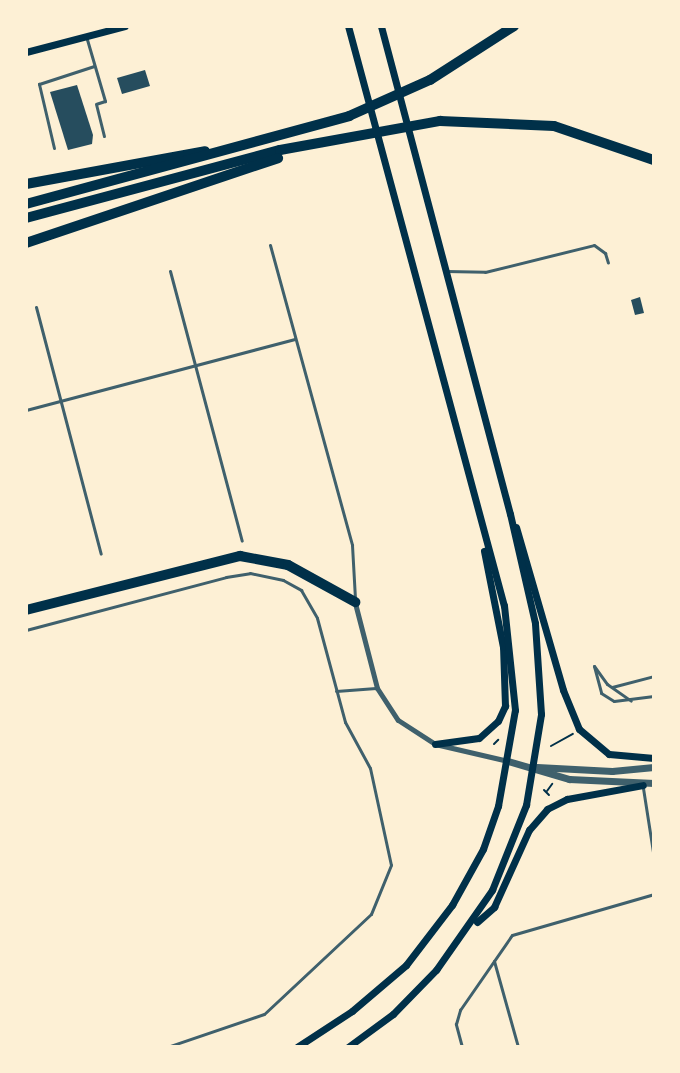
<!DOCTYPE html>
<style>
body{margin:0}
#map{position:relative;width:680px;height:1073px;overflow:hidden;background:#fdf0d5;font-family:"IBM Plex Sans",sans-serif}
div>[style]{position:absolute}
.building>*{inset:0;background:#264d5e}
.path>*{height:2px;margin:-1px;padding:0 1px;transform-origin:1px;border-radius:1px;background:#003049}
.service>*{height:3px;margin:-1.5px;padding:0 1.5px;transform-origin:1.5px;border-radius:1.5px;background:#3f606c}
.minor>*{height:5px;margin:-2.5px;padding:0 2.5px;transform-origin:2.5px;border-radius:2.5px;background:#3f606c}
.tertiary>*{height:7px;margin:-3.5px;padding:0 3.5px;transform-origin:3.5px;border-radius:3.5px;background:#3f606c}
.secondary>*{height:7px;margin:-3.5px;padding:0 3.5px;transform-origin:3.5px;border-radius:3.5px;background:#003049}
.motorway>*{height:10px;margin:-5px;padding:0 5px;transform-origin:5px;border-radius:5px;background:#003049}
span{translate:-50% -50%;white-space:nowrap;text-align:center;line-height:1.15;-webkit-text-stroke:7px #fdf0d5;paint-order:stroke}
.frame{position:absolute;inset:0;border:28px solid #fdf0d5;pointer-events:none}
</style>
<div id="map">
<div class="building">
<i style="clip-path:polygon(145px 70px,150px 86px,122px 94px,117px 78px)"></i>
<i style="clip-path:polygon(77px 85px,93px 135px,92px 144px,68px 150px,50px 92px)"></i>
<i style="clip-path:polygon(640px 297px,644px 313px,635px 315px,631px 300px)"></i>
</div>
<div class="path">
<i style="left:494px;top:744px;width:6px;rotate:-45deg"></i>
<i style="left:551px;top:746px;width:25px;rotate:-29deg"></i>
<i style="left:544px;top:790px;width:7px;rotate:45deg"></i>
<i style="left:547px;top:791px;width:9px;rotate:-54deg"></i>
</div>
<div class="service">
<i style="left:86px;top:36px;width:68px;rotate:73.7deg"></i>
<i style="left:105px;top:101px;width:9px;rotate:162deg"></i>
<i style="left:96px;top:104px;width:33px;rotate:76deg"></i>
<i style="left:54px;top:148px;width:66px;rotate:-103.2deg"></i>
<i style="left:39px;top:84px;width:58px;rotate:-18.1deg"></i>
<i style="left:270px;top:245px;width:311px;rotate:74.7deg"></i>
<i style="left:352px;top:545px;width:53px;rotate:86.8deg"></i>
<i style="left:170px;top:271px;width:279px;rotate:75.1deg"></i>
<i style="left:446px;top:271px;width:39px;rotate:1deg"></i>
<i style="left:485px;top:272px;width:112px;rotate:-13.9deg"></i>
<i style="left:594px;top:245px;width:14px;rotate:36deg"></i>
<i style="left:605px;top:253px;width:10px;rotate:73deg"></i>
<i style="left:36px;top:307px;width:255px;rotate:75.3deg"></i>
<i style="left:26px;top:410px;width:278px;rotate:-14.8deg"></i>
<i style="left:26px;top:630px;width:207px;rotate:-14.8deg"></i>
<i style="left:226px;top:577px;width:24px;rotate:-9deg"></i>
<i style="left:250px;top:573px;width:34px;rotate:12deg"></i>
<i style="left:283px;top:580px;width:21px;rotate:29deg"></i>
<i style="left:301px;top:590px;width:32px;rotate:60deg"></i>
<i style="left:317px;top:618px;width:108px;rotate:74.9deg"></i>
<i style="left:345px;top:722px;width:52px;rotate:61.5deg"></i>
<i style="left:370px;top:768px;width:99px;rotate:77.8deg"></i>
<i style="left:391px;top:865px;width:53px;rotate:112.2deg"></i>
<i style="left:371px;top:914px;width:146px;rotate:136.9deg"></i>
<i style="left:264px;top:1014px;width:102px;rotate:161.2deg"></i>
<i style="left:594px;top:666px;width:28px;rotate:75deg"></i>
<i style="left:601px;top:693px;width:15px;rotate:32deg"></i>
<i style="left:614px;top:701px;width:40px;rotate:-7.1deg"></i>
<i style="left:594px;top:666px;width:22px;rotate:54deg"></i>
<i style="left:607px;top:684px;width:29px;rotate:35deg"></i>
<i style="left:612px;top:687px;width:43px;rotate:-14.7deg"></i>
<i style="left:336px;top:691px;width:40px;rotate:-4.3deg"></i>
<i style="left:643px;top:788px;width:71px;rotate:81.1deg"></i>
<i style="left:494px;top:961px;width:89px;rotate:74.4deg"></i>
<i style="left:462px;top:1047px;width:24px;rotate:-105deg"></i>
<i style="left:456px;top:1024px;width:15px;rotate:-74deg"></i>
<i style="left:460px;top:1010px;width:91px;rotate:-55.3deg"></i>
<i style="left:512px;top:935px;width:148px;rotate:-16.1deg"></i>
</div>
<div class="minor">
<i style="left:355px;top:603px;width:88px;rotate:75.5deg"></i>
<i style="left:377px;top:688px;width:38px;rotate:57deg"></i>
<i style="left:398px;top:720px;width:44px;rotate:33deg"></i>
<i style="left:435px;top:744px;width:75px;rotate:13.1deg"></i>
</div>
<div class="tertiary">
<i style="left:508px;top:761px;width:64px;rotate:16.4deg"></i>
<i style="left:569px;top:779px;width:85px;rotate:2.7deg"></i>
<i style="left:537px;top:767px;width:75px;rotate:3.1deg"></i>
<i style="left:612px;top:771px;width:42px;rotate:-5.4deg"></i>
</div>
<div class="secondary">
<i style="left:26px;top:52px;width:102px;rotate:-14.7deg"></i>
<i style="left:516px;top:527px;width:170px;rotate:73.9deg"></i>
<i style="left:563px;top:690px;width:42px;rotate:67.7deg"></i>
<i style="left:579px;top:729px;width:39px;rotate:40deg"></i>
<i style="left:609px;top:754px;width:45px;rotate:5.1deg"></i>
<i style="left:435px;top:744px;width:44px;rotate:-7.8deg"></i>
<i style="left:479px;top:738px;width:25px;rotate:-42deg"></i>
<i style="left:498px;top:721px;width:17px;rotate:-65deg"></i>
<i style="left:505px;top:706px;width:59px;rotate:-91.9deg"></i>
<i style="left:503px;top:647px;width:98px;rotate:-101.2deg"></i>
<i style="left:477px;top:922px;width:23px;rotate:-41deg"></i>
<i style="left:494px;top:907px;width:85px;rotate:-65.6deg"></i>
<i style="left:529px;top:830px;width:28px;rotate:-49deg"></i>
<i style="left:547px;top:809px;width:22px;rotate:-27deg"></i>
<i style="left:567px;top:799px;width:77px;rotate:-10.4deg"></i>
<i style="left:297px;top:1047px;width:66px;rotate:-33.2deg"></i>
<i style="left:352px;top:1011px;width:71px;rotate:-40.4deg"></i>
<i style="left:406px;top:965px;width:76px;rotate:-52.5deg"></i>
<i style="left:452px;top:905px;width:64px;rotate:-61deg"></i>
<i style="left:483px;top:849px;width:46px;rotate:-70.8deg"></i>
<i style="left:498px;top:806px;width:97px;rotate:-80deg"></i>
<i style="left:515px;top:710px;width:105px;rotate:-96deg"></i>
<i style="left:504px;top:606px;width:601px;rotate:-105.05deg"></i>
<i style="left:348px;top:1047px;width:56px;rotate:-36.3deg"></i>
<i style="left:393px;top:1014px;width:62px;rotate:-45.7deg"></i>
<i style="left:436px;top:970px;width:98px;rotate:-55deg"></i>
<i style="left:492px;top:890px;width:92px;rotate:-68.2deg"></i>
<i style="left:526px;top:805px;width:92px;rotate:-80.6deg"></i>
<i style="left:541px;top:714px;width:91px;rotate:-93.8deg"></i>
<i style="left:535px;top:623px;width:112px;rotate:-102.9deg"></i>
<i style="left:510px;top:514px;width:505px;rotate:-104.81deg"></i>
</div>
<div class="motorway">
<i style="left:26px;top:184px;width:182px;rotate:-10.4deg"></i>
<i style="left:26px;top:204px;width:335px;rotate:-15.2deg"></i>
<i style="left:349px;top:116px;width:89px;rotate:-24deg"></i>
<i style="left:430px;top:80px;width:100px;rotate:-32.7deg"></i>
<i style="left:26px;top:218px;width:263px;rotate:-15deg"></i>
<i style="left:280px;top:150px;width:163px;rotate:-10.3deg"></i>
<i style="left:440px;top:121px;width:114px;rotate:2.5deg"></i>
<i style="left:554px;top:126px;width:106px;rotate:18.8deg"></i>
<i style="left:26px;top:243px;width:266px;rotate:-18.6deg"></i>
<i style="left:26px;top:610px;width:221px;rotate:-14.2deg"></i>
<i style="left:240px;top:556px;width:49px;rotate:10.6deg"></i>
<i style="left:288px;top:565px;width:77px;rotate:28.9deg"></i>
</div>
<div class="frame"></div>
</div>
